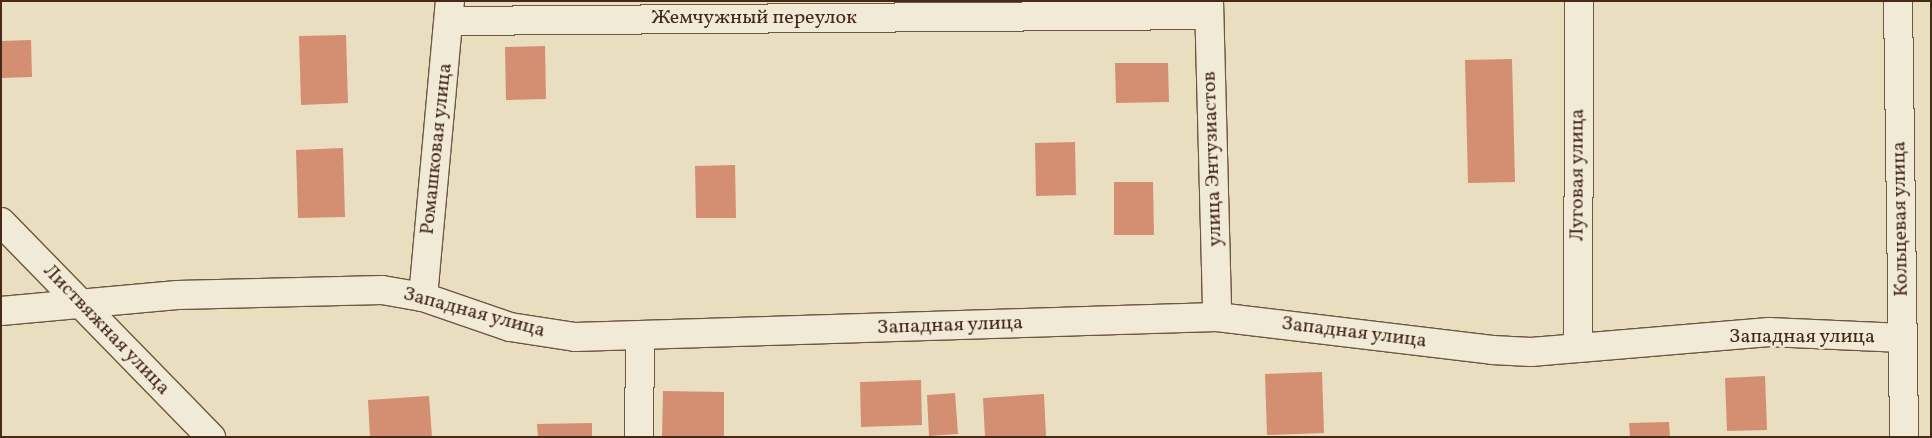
<!DOCTYPE html>
<meta charset="utf-8">
<style>
body{margin:0}
#map{position:relative;width:1932px;height:438px;overflow:hidden;background:#eadec1;font-family:Vollkorn,serif}
div>[style]{position:absolute}
.building>*{inset:0;background:#d48e71}
.roads{filter:drop-shadow(1px 0 #6f5641) drop-shadow(-1px 0 #6f5641) drop-shadow(0 1px #6f5641) drop-shadow(0 -1px #6f5641)}
.minor>*{height:28px;margin:-14px;padding:0 14px;transform-origin:14px;border-radius:14px;background:#f1ead7}
span{translate:-50% -50%;white-space:nowrap;text-align:center;line-height:1.15;-webkit-text-stroke:5px #f1ead7;paint-order:stroke}
.street-label{font-size:20px;color:#462916}
.frame{position:absolute;inset:0;border:2px solid #462916;pointer-events:none}
</style>
<div id="map">
<div class="building">
<i style="clip-path:polygon(346px 35px,348px 103px,301px 105px,299px 36px)"></i>
<i style="clip-path:polygon(31px 40px,32px 77px,1px 78px,1px 41px)"></i>
<i style="clip-path:polygon(545px 46px,546px 99px,506px 100px,505px 47px)"></i>
<i style="clip-path:polygon(1512px 59px,1515px 182px,1468px 183px,1465px 60px)"></i>
<i style="clip-path:polygon(1115px 63px,1168px 63px,1169px 102px,1116px 103px)"></i>
<i style="clip-path:polygon(1075px 142px,1076px 195px,1036px 196px,1035px 143px)"></i>
<i style="clip-path:polygon(343px 148px,345px 217px,298px 218px,296px 150px)"></i>
<i style="clip-path:polygon(735px 165px,736px 218px,696px 218px,695px 166px)"></i>
<i style="clip-path:polygon(1114px 182px,1153px 182px,1154px 235px,1114px 235px)"></i>
<i style="clip-path:polygon(1322px 372px,1324px 433px,1267px 435px,1265px 374px)"></i>
<i style="clip-path:polygon(1765px 376px,1767px 430px,1727px 431px,1725px 378px)"></i>
<i style="clip-path:polygon(921px 380px,922px 425px,861px 427px,860px 382px)"></i>
<i style="clip-path:polygon(663px 391px,724px 392px,724px 437px,662px 437px)"></i>
<i style="clip-path:polygon(955px 393px,958px 434px,929px 436px,927px 395px)"></i>
<i style="clip-path:polygon(1044px 394px,1046px 437px,985px 437px,983px 398px)"></i>
<i style="clip-path:polygon(429px 396px,432px 437px,370px 437px,368px 400px)"></i>
<i style="clip-path:polygon(1669px 422px,1670px 437px,1630px 437px,1629px 423px)"></i>
<i style="clip-path:polygon(592px 423px,592px 437px,538px 437px,537px 424px)"></i>
</div>
<div class="roads">
<div class="minor">
<i style="left:1209px;top:1px;width:316px;rotate:88.5deg"></i>
<i style="left:1898px;top:1px;width:436px;rotate:89.2deg"></i>
<i style="left:450px;top:21px;width:759px;rotate:-0.45deg"></i>
<i style="left:1px;top:222px;width:301px;rotate:45.7deg"></i>
<i style="left:423px;top:297px;width:297px;rotate:-84.8deg"></i>
<i style="left:1px;top:311px;width:177px;rotate:-5.2deg"></i>
<i style="left:177px;top:295px;width:205px;rotate:-1.4deg"></i>
<i style="left:382px;top:290px;width:42px;rotate:9.7deg"></i>
<i style="left:423px;top:297px;width:92px;rotate:19deg"></i>
<i style="left:510px;top:327px;width:66px;rotate:8.7deg"></i>
<i style="left:575px;top:337px;width:642px;rotate:-1.78deg"></i>
<i style="left:1217px;top:317px;width:277px;rotate:6.8deg"></i>
<i style="left:1492px;top:350px;width:39px;rotate:3deg"></i>
<i style="left:1531px;top:352px;width:239px;rotate:-4.8deg"></i>
<i style="left:1769px;top:332px;width:134px;rotate:2.6deg"></i>
<i style="left:1578px;top:348px;width:347px;rotate:-89.8deg"></i>
<i style="left:639px;top:437px;width:99px;rotate:-89.4deg"></i>
</div>
</div>
<div class="street-label">
<span style="left:754px;top:18px">Жемчужный переулок</span>
<span style="left:437px;top:149px;rotate:-84deg">Ромашковая улица</span>
<span style="left:1213px;top:159px;rotate:-92deg">улица Энтузиастов</span>
<span style="left:1578px;top:175px;rotate:-90deg">Луговая улица</span>
<span style="left:1901px;top:219px;rotate:-91deg">Кольцевая улица</span>
<span style="left:474px;top:313px;rotate:15deg">Западная улица</span>
<span style="left:950px;top:326px;rotate:-2deg">Западная улица</span>
<span style="left:106px;top:330px;rotate:46deg">Листвяжная улица</span>
<span style="left:1354px;top:333px;rotate:7deg">Западная улица</span>
<span style="left:1802px;top:337px">Западная улица</span>
</div>
<div class="frame"></div>
</div>
